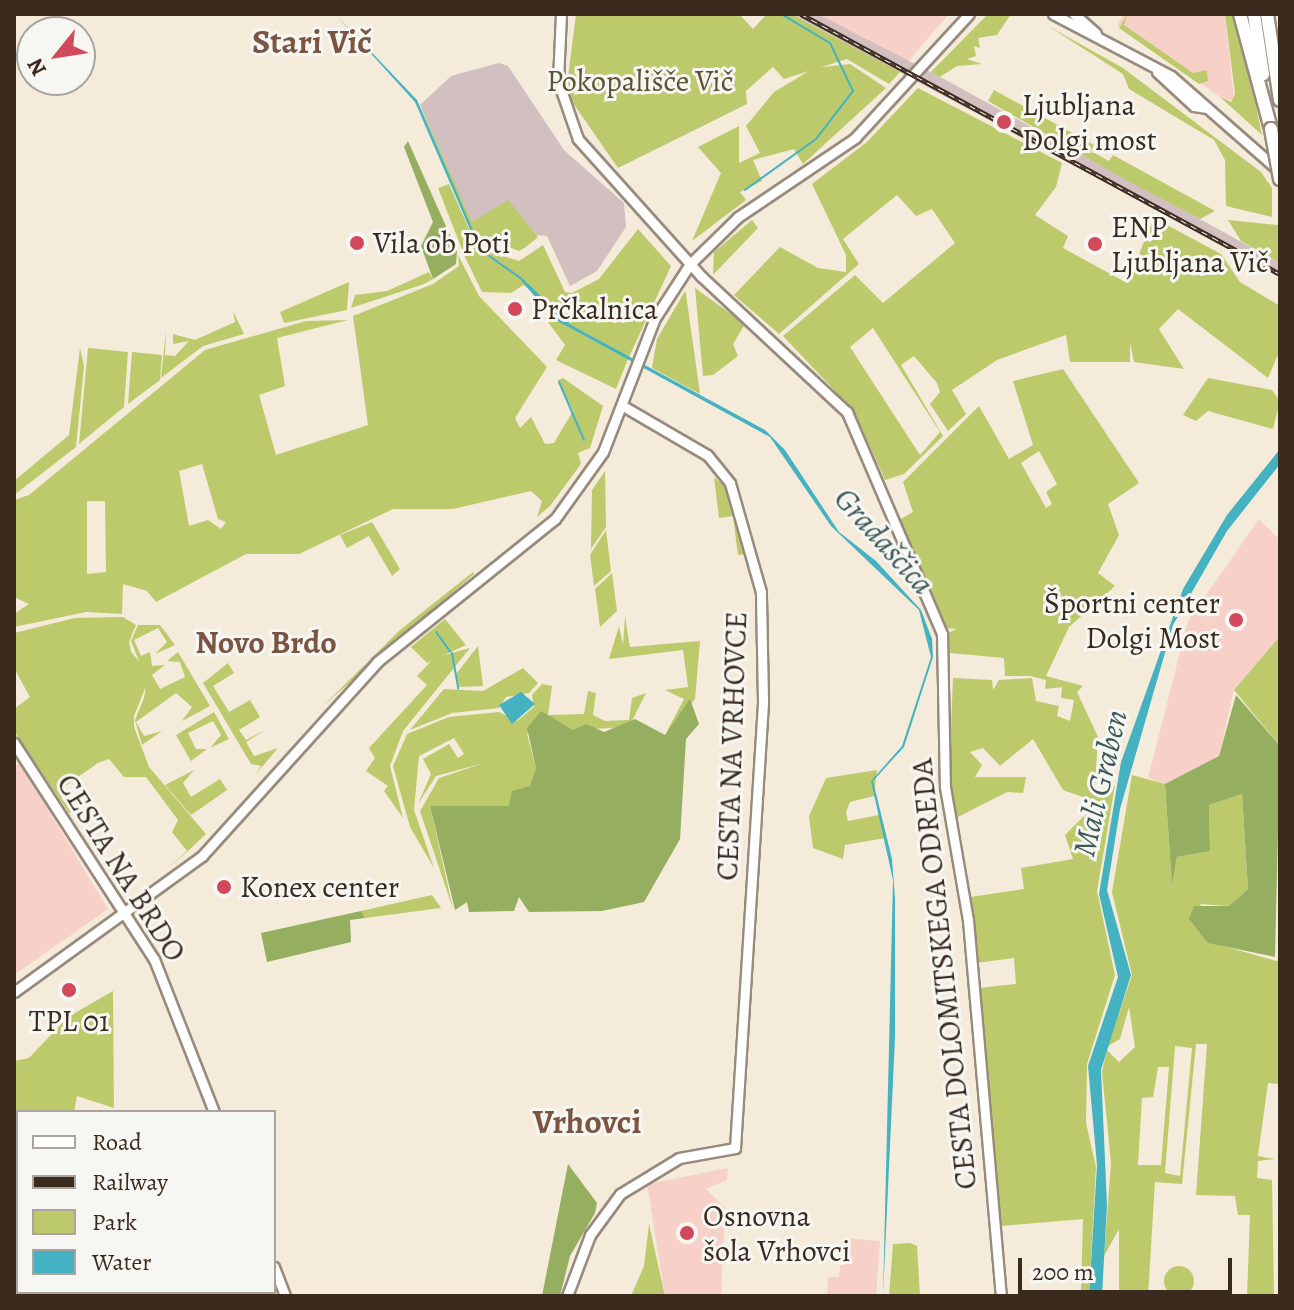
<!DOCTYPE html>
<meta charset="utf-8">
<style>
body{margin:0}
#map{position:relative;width:1294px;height:1310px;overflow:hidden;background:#f4ebdb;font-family:Alegreya,serif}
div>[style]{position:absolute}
.built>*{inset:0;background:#f7d1c7}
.industrial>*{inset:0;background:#d2bfc0}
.green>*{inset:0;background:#bcca6c}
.round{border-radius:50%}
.forest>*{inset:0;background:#95ae60}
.water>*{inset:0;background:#45b2c1}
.stream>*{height:2px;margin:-1px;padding:0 1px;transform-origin:1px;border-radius:1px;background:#45b2c1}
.roads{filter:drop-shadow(2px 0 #988a7c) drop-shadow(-2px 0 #988a7c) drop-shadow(0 2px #988a7c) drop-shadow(0 -2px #988a7c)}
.secondary>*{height:9px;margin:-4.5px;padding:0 4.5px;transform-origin:4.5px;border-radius:4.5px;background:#fff}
.highway>*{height:12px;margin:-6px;padding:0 6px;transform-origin:6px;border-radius:6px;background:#fff}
.rail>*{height:5px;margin-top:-2.5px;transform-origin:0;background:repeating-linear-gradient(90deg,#f6f6f2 0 6px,#3b2a1e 0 12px);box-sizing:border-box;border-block:2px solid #3b2a1e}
.bridges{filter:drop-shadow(2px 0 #988a7c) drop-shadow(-2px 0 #988a7c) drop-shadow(0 2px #988a7c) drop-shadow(0 -2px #988a7c)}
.highway-bridge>*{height:12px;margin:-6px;padding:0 6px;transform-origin:6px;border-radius:6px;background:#fff}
.dots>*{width:22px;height:22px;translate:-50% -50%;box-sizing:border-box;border:4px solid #f6f6f2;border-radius:50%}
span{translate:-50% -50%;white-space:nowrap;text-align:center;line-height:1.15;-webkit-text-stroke:6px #f6f6f2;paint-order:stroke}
.park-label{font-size:30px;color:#5b5232}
.poi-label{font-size:30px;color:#3b2a1e}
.left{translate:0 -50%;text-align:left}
.right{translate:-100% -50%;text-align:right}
.street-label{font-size:30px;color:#3b2a1e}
.water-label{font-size:32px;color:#3e5a57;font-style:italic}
.neighbourhood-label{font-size:32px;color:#7b5542;font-weight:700}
.quarter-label{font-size:34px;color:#7b5542;font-weight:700}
.frame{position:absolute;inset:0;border:16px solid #3b2a1e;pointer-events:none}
.legend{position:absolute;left:16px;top:1110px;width:260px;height:184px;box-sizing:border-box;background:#f6f6f2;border:2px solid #aba49d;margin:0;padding:10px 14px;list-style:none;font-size:24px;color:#3b2a1e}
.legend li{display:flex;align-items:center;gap:16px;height:40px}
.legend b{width:40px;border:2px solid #aba49d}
.north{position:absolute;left:16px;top:16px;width:80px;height:80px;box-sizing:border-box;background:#f6f6f2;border:2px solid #aba49d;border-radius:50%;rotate:240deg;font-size:22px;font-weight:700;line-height:32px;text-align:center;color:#3b2a1e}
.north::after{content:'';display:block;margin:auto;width:28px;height:36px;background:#d1495b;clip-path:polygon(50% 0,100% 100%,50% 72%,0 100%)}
.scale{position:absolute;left:1018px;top:1258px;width:214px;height:36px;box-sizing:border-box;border:4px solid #3b2a1e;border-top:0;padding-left:10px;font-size:24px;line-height:28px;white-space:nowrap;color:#3b2a1e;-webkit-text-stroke:6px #f6f6f2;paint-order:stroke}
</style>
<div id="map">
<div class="built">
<i style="clip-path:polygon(818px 14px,949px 14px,907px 63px)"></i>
<i style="clip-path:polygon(1124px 14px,1225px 14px,1234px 99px,1226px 101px,1117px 26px)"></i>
<i style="clip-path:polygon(1259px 519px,1280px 540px,1280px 636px,1234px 690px,1219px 756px,1165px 784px,1148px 778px,1188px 621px)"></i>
<i style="clip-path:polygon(20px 763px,108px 909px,14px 975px,14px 767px)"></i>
<i style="clip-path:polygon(728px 1168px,727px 1180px,706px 1189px,725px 1208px,721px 1296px,665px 1296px,647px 1184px)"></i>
<i style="clip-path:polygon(843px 1238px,880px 1241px,876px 1296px,827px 1296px,828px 1277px,839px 1277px)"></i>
</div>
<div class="industrial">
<i style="clip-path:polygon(791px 14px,818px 14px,944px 79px,1280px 263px,1280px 276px)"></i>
<i style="clip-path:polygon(499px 63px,508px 66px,564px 150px,624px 203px,626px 227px,597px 271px,570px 286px,547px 236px,536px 235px,508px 201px,472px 223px,420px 105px,451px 76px)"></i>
</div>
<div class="green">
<i style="clip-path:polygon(576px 14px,739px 14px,753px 29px,767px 14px,791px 14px,900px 72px,889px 84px,847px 59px,784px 79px,773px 67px,746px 91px,747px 104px,618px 168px,566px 93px)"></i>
<i style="clip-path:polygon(988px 14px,1011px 14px,997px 35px,978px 38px,980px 48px,974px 46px,976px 56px,967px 59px,982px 64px,957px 66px,940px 77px,931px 72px)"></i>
<i style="clip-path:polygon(1128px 14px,1124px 25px,1193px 73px,1207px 70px,1208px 81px,1199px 84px,1119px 28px)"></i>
<i style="clip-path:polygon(1225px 14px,1237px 14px,1262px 135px,1220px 97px,1231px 102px,1235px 94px)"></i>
<i style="clip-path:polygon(1048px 26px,1123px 68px,1261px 172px,1272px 188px,1272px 217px,1226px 206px,1225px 160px,1214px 140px,1129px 89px,1123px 74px)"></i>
<i style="clip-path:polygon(850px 64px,886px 88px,803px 164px,794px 149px,753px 160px,762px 181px,740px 192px,746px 200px,692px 241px,721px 173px,698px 147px,739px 126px,739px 163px,760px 153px,746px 126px,774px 92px,814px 68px)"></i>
<i style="clip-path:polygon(evenodd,918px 88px,1062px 163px,1056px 187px,1035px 215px,1068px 236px,1063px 248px,1127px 283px,1154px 218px,1221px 254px,1240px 282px,1280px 306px,1280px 350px,1268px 378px,1178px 309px,1159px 329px,1184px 369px,1134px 362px,1130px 343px,1130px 362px,1070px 362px,1066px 335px,997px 360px,952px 390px,966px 414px,948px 431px,930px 404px,940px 392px,937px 383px,914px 356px,901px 365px,943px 436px,904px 474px,885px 480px,854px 411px,783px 336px,855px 275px,883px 303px,955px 243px,932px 209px,916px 216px,897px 195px,843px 239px,859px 264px,779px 334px,734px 295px,780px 247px,818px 268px,846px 272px,846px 255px,812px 184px,867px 142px,918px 88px,873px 328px,940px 432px,920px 455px,850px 347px,873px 328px)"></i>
<i style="clip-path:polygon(994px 90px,1094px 145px,1091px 151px,1109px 161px,1113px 155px,1215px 211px,1200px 219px,1126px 180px,988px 101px)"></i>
<i style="clip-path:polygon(420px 105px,472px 222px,508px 200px,538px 237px,526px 247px,519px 251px,476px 234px,482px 246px,475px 242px)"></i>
<i style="clip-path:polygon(449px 184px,478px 249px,471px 252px,463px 252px,438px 188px)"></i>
<i style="clip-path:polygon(752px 220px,758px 228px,713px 275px,714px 252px)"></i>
<i style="clip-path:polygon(1228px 220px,1278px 225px,1280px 263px,1241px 241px)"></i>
<i style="clip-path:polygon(638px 229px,671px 266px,629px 357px,571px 325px,481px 249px,519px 261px,543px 245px,565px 292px,572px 293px,599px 279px)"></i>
<i style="clip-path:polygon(479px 250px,514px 274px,525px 284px,511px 293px,482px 292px,464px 255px)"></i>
<i style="clip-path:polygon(evenodd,458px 255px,479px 296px,547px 367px,515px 418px,520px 428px,531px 417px,545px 444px,554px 443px,573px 411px,558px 380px,563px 378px,603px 406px,590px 448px,578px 453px,581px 464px,550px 506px,537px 517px,542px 501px,531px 491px,453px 509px,393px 509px,299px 554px,246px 554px,156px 602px,147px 591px,123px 584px,122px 614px,86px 612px,14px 627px,14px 614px,29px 604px,14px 597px,14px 500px,29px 495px,205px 350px,306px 321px,348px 320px,277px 338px,285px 386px,259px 395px,276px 455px,368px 425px,353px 316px,433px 284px,459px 266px,458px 255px,202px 464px,218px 519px,226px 522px,221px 529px,208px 520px,189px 526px,179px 471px,202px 464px,458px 255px,87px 501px,105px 501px,106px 572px,87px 574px,87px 501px)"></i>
<i style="clip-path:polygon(429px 272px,433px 279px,424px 284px,351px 308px,355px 295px,387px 291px)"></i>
<i style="clip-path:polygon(349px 282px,347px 310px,284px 323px,280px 312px)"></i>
<i style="clip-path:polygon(695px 288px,745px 324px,733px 344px,738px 356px,713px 375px,703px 376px)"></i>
<i style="clip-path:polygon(685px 291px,686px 294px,700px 394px,652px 368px,657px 339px)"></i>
<i style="clip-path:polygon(233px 311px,244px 334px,203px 346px,161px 378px,166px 330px,165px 355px,175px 356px,189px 341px,173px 344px,173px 334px,195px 340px,235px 322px)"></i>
<i style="clip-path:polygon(557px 316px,628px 359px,616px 389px,556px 360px,565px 345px,545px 318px)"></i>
<i style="clip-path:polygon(80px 348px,84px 366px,76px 447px,14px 495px,14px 481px,69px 435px)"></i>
<i style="clip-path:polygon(88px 348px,128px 352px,124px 407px,79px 444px)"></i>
<i style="clip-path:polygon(132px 352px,162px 355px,160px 380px,128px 404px)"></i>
<i style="clip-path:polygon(evenodd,1063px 369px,1139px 483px,1108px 504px,1119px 535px,1098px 573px,1115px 586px,1069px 627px,1046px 676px,1083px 686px,1077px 692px,1098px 737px,1095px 786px,1102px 791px,1115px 785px,1097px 891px,1115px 975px,1087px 1064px,1086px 1123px,1096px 1167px,1089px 1296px,1048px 1296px,1049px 1290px,1081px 1290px,1083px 1219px,1000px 1226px,979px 988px,1016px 984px,1014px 958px,976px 963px,970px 897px,1024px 889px,1021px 868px,1073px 859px,1065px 835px,1092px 808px,1088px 799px,1063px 790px,1033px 739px,1000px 766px,983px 748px,970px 752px,982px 765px,975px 777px,1026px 777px,1023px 793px,1007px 792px,954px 819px,949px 779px,953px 678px,992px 680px,993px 690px,999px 680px,1032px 678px,1036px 701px,1059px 706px,1057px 716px,1070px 721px,1074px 700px,1061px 698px,1062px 687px,1045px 689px,1046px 680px,1030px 676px,1005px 676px,1004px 658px,950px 653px,945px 634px,957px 629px,946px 628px,899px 520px,913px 512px,903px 482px,979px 406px,1009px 459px,1033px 445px,1013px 381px,1063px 369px,1039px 451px,1057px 484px,1046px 492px,1052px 504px,1046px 508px,1021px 463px,1039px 451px)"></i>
<i style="clip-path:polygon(1208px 378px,1272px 390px,1280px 401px,1273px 429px,1208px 411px,1196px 421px,1183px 415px)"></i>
<i style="clip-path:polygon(605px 471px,606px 527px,591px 549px,592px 490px)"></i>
<i style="clip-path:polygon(714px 477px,726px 488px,746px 554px,738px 555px,733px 516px,719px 518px)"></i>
<i style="clip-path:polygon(372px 522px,400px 569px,392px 576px,369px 536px,347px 548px,340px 535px)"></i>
<i style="clip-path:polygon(606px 530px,611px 571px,594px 586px,590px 555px)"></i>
<i style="clip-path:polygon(473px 572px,474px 574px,324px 705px,400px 630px)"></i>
<i style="clip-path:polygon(612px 573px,617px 611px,600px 627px,595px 589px)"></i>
<i style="clip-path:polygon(625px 616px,630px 647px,700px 641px,695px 699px,665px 735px,684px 699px,665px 690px,688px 687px,683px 650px,609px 659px,619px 626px,623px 645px)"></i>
<i style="clip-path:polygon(123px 617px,136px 625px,129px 642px,131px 652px,139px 661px,131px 641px,138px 625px,160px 625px,175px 645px,155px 654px,167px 642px,158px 628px,134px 640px,141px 656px,150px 652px,152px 666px,165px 665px,152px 675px,160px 689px,185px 677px,180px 662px,167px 661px,178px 652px,210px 706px,182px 721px,192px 707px,176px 693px,136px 722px,144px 736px,162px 731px,142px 745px,135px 720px,144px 698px,146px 686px,134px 716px,134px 727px,149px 767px,206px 834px,188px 851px,163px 872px,187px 851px,172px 832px,178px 820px,146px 777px,124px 777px,109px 759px,98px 763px,58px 791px,70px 811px,82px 808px,69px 813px,14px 731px,14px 709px,30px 697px,14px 668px,14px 633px,75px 618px)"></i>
<i style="clip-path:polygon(445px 619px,466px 645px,427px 663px,411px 647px)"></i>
<i style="clip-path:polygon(1280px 636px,1280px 746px,1234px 690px)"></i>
<i style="clip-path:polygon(478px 646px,483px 686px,459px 687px,456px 674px)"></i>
<i style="clip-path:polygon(470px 648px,403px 731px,390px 766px,403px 818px,384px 791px,388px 786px,366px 771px,375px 758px,369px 748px,427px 685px,417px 676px,434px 658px)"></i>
<i style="clip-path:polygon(228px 663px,234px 673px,213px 686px,229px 712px,250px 700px,260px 717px,239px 730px,246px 740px,267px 729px,246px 742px,254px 756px,278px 748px,256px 774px,261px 766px,251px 764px,203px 683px)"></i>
<i style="clip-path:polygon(523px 668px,538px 683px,529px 693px,506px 697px,499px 708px,452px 713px,410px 730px,444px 689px,483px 691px)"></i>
<i style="clip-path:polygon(542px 684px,552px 686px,548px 715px,584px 714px,588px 691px,596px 693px,593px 715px,605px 721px,629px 720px,632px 698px,646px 693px,629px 727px,573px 730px,546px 716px,527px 734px,536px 768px,530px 787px,509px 806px,430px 806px,453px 909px,420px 811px,439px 778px,484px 763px,436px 776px,418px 804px,431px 774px,423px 759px,449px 744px,458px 758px,464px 754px,454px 738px,419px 756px,414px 810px,434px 868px,410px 827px,393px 766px,407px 734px,449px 717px,499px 712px,517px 721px,534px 707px,532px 695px)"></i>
<i style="clip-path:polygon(214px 712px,229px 739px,210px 748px,221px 735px,213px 721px,188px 733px,196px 749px,207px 749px,191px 761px,176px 735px)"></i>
<i style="clip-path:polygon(194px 770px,183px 783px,191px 797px,220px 779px,227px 790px,191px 815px,165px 785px)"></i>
<i style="clip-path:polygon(877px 770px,874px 796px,850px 802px,846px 812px,848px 821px,879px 815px,885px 838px,845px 845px,843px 859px,813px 848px,809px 816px,826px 778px)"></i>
<i style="clip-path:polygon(evenodd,1132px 775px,1165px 784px,1172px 886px,1177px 857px,1210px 851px,1209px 805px,1242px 794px,1248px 889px,1229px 906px,1200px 904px,1220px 945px,1280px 962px,1280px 1084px,1268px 1083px,1258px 1156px,1275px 1159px,1258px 1161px,1257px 1178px,1272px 1180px,1274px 1296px,1247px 1296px,1250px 1215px,1238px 1215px,1235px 1196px,1196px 1195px,1207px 1044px,1196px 1044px,1182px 1184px,1155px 1182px,1148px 1296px,1119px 1296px,1119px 1229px,1104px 1256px,1111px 1163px,1102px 1072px,1107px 1050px,1119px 1062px,1135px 1047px,1129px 1007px,1120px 1039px,1108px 1046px,1132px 975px,1112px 892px,1132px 775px,1175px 1046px,1192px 1048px,1180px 1176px,1165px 1173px,1175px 1046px,1132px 775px,1158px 1067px,1169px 1067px,1161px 1165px,1138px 1165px,1142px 1098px,1153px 1097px,1158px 1067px)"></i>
<i style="clip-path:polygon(432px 895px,441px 908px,365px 918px,361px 911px)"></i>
<i style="clip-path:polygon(113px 991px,114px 1108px,77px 1096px,74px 1112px,18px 1112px,14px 1263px,14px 1061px,29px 1058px,68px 1017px)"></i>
<i style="clip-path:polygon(649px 1224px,665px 1296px,631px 1296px,644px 1266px)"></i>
<i style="clip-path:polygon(910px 1243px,917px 1246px,920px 1296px,889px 1296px,893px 1244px)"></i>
<i class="round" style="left:1164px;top:1266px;width:30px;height:30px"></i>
</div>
<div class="forest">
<i style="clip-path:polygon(408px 141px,457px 251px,456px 264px,433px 279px,421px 246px,433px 222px,404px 147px)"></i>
<i style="clip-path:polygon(1236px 695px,1280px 746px,1275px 957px,1208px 943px,1189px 919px,1194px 906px,1229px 906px,1248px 889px,1242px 794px,1209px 805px,1210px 851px,1177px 857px,1172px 886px,1165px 784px,1219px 756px)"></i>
<i style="clip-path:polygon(690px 699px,699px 724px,686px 739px,680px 839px,644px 902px,602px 911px,529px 912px,519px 897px,514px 911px,469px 912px,467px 902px,455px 910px,430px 806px,509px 806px,512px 791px,530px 786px,536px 768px,527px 728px,541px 711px,573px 730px,586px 724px,604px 732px,635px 719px,665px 735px)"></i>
<i style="clip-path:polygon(361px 911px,365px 918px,350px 920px,351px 942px,267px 962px,261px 933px)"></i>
<i style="clip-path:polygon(568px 1164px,597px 1203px,595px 1213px,570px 1256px,560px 1296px,542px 1296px)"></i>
</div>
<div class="water">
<i style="clip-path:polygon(335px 14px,417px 100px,481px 249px,522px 278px,571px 325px,765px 430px,785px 450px,839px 532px,876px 561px,921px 610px,932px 639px,933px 657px,904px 747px,873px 781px,892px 859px,895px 898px,895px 1038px,883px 1296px,893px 880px,871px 781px,902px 746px,931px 657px,919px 610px,831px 526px,770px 437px,554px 319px,520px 279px,479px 250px,415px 102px)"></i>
<i style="clip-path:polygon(1280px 449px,1280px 464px,1227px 531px,1173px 625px,1120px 809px,1107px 890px,1131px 975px,1101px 1070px,1107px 1205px,1102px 1296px,1089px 1296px,1097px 1165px,1088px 1066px,1118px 977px,1099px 894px,1121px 762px,1183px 589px,1227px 515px)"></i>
<i style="clip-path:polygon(521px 692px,535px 704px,512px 724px,499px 705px)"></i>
</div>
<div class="stream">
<i style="left:745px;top:190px;width:87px;rotate:-35.7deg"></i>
<i style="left:816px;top:139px;width:61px;rotate:-52.4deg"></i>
<i style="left:853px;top:91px;width:53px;rotate:-115.6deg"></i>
<i style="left:830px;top:43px;width:57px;rotate:-149.4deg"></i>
<i style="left:559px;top:382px;width:63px;rotate:66.7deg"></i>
<i style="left:436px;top:632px;width:24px;rotate:54deg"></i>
<i style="left:452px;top:653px;width:36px;rotate:80deg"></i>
</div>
<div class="roads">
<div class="secondary">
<i style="left:561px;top:14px;width:67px;rotate:92.6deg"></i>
<i style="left:558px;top:81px;width:61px;rotate:71deg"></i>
<i style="left:578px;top:139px;width:184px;rotate:48.1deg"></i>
<i style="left:701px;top:276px;width:200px;rotate:43deg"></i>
<i style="left:847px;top:412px;width:241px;rotate:66.8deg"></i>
<i style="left:942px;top:634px;width:153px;rotate:88.9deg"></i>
<i style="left:945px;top:787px;width:135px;rotate:80.2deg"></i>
<i style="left:968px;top:920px;width:377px;rotate:85deg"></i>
<i style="left:1053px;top:14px;width:133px;rotate:27.7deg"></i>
<i style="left:1171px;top:76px;width:142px;rotate:41.3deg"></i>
<i style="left:1074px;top:14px;width:29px;rotate:41deg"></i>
<i style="left:1157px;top:72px;width:50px;rotate:42.6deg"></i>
<i style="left:1194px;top:106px;width:13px;rotate:9deg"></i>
<i style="left:14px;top:743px;width:257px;rotate:57.1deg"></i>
<i style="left:154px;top:959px;width:164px;rotate:68.6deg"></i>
<i style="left:14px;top:992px;width:232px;rotate:-35.9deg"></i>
<i style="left:202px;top:856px;width:261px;rotate:-47.9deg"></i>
<i style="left:377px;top:662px;width:228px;rotate:-38.8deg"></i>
<i style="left:555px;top:519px;width:82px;rotate:-54.4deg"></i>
<i style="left:603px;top:452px;width:144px;rotate:-68.8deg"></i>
<i style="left:655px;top:318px;width:64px;rotate:-57.1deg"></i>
<i style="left:690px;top:264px;width:67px;rotate:-44.4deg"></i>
<i style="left:738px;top:217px;width:141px;rotate:-34deg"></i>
<i style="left:855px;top:138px;width:168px;rotate:-47.4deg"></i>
<i style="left:274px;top:1267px;width:31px;rotate:69deg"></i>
<i style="left:567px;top:1296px;width:65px;rotate:-69.3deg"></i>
<i style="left:590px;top:1235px;width:51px;rotate:-53.8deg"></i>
<i style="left:620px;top:1194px;width:69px;rotate:-31.4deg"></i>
<i style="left:679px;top:1158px;width:57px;rotate:-10.1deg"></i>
<i style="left:735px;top:1148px;width:448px;rotate:-86.4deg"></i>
<i style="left:763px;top:701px;width:109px;rotate:-91.1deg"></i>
<i style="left:761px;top:592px;width:113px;rotate:-105.9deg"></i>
<i style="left:730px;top:483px;width:36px;rotate:-129deg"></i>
<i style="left:707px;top:455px;width:97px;rotate:-149.7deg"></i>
</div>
<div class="highway">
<i style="left:1240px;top:14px;width:119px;rotate:74.9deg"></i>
<i style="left:1254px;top:14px;width:61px;rotate:81.5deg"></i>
<i style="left:1267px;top:14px;width:87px;rotate:81.4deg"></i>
</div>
</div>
<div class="rail">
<i style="left:801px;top:14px;width:545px;rotate:28.49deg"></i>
</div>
<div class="bridges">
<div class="highway-bridge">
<i style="left:1271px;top:129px;width:51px;rotate:79.8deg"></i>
</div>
</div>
<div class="dots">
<i style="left:1004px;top:122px;background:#d1495b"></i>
<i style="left:357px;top:243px;background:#d1495b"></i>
<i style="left:1095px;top:244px;background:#d1495b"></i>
<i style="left:515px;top:309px;background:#d1495b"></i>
<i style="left:1236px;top:620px;background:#d1495b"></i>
<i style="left:224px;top:887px;background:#d1495b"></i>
<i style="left:69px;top:990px;background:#d1495b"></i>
<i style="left:687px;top:1233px;background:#d1495b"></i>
</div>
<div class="park-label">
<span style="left:640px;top:81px">Pokopališče Vič</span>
</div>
<div class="poi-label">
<span class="left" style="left:1022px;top:122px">Ljubljana<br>Dolgi most</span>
<span class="left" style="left:1111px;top:244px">ENP<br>Ljubljana Vič</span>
<span class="left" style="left:373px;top:243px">Vila ob Poti</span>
<span class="left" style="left:531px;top:309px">Prčkalnica</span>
<span class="right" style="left:1220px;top:620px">Športni center<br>Dolgi Most</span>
<span class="left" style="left:240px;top:887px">Konex center</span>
<span style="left:69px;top:1021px">TPL 01</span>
<span class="left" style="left:703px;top:1233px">Osnovna<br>šola Vrhovci</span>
</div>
<div class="street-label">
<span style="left:732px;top:746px;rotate:-88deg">CESTA NA VRHOVCE</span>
<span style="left:121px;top:868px;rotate:58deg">CESTA NA BRDO</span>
<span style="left:944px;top:974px;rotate:-96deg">CESTA DOLOMITSKEGA ODREDA</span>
</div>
<div class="water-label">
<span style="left:884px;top:541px;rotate:48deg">Gradaščica</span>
<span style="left:1100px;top:783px;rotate:-77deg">Mali Graben</span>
</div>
<div class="neighbourhood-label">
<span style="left:266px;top:642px">Novo Brdo</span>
</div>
<div class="quarter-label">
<span style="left:312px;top:42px">Stari Vič</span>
<span style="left:587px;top:1122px">Vrhovci</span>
</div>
<div class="frame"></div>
<ul class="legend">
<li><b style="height:10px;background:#fff"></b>Road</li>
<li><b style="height:10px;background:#3b2a1e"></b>Railway</li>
<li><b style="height:22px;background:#bcca6c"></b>Park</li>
<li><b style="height:22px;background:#45b2c1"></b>Water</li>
</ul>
<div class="north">N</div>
<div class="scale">200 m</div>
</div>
